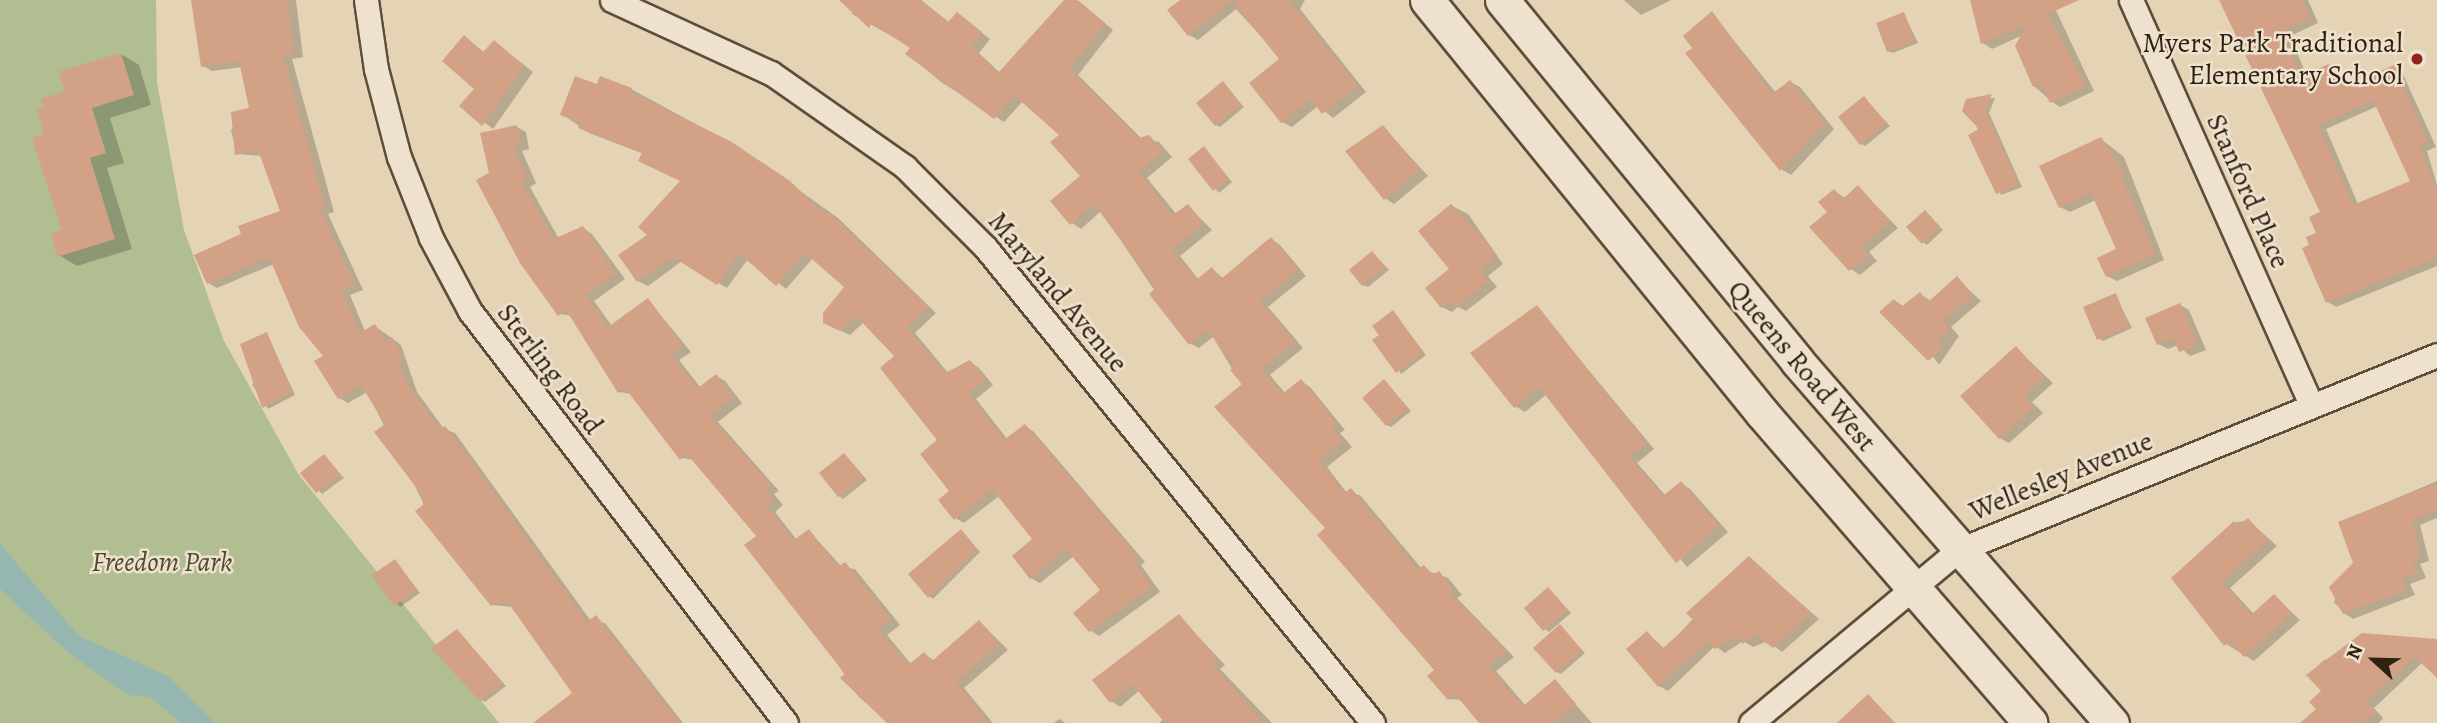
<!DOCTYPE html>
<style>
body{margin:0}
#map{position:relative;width:2437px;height:723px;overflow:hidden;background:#e5d3b5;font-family:Alegreya,serif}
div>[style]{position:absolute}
.green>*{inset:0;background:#b0be91}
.water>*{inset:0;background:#96b7b1}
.shadow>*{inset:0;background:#0003}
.building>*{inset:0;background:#d3a185}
.roads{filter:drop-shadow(2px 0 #5c4e3b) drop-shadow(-2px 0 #5c4e3b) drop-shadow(0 2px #5c4e3b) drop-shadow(0 -2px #5c4e3b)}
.street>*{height:23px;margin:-11.5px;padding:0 11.5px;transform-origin:11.5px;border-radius:11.5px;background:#eee2cf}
.secondary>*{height:33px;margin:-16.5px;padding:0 16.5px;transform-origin:16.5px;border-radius:16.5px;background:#eee2cf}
.dots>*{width:19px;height:19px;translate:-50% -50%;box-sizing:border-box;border:4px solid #eee2cf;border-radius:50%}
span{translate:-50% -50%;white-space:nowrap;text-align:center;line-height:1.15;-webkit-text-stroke:5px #eee2cf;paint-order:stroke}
.poi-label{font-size:28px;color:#2f2212}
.right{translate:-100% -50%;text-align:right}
.street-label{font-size:28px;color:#2f2212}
.park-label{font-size:28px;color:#4f4932;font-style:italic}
.north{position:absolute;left:2339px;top:625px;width:70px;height:70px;-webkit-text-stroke:5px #eee2cf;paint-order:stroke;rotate:292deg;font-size:19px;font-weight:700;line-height:28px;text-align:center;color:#2f2212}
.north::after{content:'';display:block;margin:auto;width:24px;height:32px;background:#2f2212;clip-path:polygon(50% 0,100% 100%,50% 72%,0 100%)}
</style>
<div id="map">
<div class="green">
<i style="clip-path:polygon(0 0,156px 0,157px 83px,184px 230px,224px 341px,299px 475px,499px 723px,0 723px)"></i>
</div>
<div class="water">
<i style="clip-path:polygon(0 544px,79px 636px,168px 676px,215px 723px,181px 723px,150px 697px,128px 695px,70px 654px,0 589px)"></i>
</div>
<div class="shadow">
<i style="clip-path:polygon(193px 0,296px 0,303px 57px,292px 59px,334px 212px,328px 214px,363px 290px,350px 295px,365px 331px,375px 326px,401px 345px,417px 392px,444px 429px,455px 433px,591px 621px,605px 623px,683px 723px,536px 723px,574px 693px,513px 607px,492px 605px,425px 506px,367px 392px,348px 403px,339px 398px,325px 356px,274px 264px,217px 288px,208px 283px,243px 235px,282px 212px,262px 156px,237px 154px,231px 130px,251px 109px,242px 67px,212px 71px,203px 66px)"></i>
<i style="clip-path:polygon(861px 0,921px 0,950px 23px,957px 14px,990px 39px,979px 53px,1000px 73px,1066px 0,1079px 1px,1113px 30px,1078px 75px,1142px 139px,1159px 142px,1172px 157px,1147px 178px,1177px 215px,1188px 206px,1212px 230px,1180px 256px,1199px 280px,1212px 269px,1224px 279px,1271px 239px,1280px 245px,1306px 276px,1268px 307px,1303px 348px,1270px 375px,1285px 393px,1301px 381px,1310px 387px,1345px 430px,1340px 433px,1352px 447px,1327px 467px,1347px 493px,1360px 495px,1422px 569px,1448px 578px,1462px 595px,1457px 598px,1514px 657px,1496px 671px,1526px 706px,1555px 681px,1592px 723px,1482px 723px,1463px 700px,1449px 699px,1436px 670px,1328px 528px,1213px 337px,1199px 348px,1190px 343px,1101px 211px,1081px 229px,1072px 223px,1082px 176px,1062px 135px,1023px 101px,1004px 122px,941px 82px,908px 54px,913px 48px,852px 14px)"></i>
<i style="clip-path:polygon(1183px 0,1305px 0,1300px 9px,1366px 92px,1333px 118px,1318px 106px,1292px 127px,1282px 122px,1282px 59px,1236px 9px,1198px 40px,1189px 35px)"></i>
<i style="clip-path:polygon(1624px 0,1671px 0,1641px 15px)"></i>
<i style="clip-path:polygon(1971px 0,2051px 0,2094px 91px,2060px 107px,2051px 101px,2034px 86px,2023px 35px,1992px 49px,1983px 43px)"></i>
<i style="clip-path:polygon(evenodd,2224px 0,2308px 0,2318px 23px,2290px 36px,2307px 76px,2329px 66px,2347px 88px,2394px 67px,2402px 72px,2436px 147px,2427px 151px,2437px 185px,2437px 266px,2336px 307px,2328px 302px,2311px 246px,2322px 213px,2224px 0,2378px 106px,2412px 182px,2358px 204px,2326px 129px,2378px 106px)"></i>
<i style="clip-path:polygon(1712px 13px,1776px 93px,1790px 82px,1800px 87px,1834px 129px,1791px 175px,1781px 169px)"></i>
<i style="clip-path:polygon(1904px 14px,1918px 43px,1893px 53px,1888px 51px)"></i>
<i style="clip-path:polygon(464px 37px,485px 53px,495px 42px,533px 72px,493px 129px,462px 105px,476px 88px)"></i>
<i style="clip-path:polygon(121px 54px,139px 65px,151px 105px,110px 118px,124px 163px,107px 168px,132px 249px,77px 266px,59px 255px,65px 231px,46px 109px)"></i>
<i style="clip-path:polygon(1223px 84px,1244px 107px,1220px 127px,1216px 125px)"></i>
<i style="clip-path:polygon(598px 87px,631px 89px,740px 148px,838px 218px,936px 313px,915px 333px,949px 374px,970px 362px,979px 368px,993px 385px,976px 399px,1008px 440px,1025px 426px,1034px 432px,1145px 562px,1141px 565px,1160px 592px,1099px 636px,1090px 630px,1103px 590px,1074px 556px,1040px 583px,1031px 578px,1034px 540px,999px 496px,964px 523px,955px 518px,939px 440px,896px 357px,864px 322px,850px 335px,835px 328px,846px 287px,813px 258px,786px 289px,748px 259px,727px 288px,682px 261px,648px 286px,638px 281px,649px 235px,682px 181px,644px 154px,589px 133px,562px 114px)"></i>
<i style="clip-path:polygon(1864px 98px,1890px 126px,1865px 146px,1861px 144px)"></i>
<i style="clip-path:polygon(1995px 98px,1989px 113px,2022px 187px,2001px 195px,1967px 100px)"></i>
<i style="clip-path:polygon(517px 127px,526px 132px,529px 149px,522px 151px,536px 183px,530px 187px,559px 239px,583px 228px,592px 234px,625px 279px,594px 301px,612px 326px,648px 300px,691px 352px,679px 360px,701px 388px,716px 376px,725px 381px,742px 403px,718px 422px,779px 491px,774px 494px,783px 505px,775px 512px,797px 540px,809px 531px,842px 567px,855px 569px,900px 625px,887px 635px,911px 664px,924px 654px,935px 661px,980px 622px,1008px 650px,964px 688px,993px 723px,889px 723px,858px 696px,758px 536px,695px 460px,681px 458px,632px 394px,619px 392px,573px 316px,559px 314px,491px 174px)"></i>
<i style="clip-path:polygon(1383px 127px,1428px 176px,1394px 204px,1385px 198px)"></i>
<i style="clip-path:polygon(2101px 139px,2124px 157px,2164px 260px,2117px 281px,2107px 276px,2118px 250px,2096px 200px,2070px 212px,2060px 207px)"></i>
<i style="clip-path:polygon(1204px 148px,1232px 182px,1219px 193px,1190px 159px)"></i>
<i style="clip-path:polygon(1858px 187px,1898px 228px,1869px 252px,1877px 261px,1860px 275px,1851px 269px,1829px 212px,1834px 191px,1845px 198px)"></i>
<i style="clip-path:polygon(1452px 206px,1468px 214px,1503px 264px,1488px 276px,1497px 287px,1466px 311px,1458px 307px,1452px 312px,1442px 307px,1451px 269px)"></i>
<i style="clip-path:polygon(1929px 215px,1943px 230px,1927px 245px,1923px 242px)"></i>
<i style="clip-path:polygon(1373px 253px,1389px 270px,1368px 287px,1363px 285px)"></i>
<i style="clip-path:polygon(1957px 279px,1981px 301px,1951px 327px,1959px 336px,1939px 365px,1895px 301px,1905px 307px,1920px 294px,1931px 301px)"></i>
<i style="clip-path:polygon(2115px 295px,2132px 328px,2103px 341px,2099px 338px)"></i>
<i style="clip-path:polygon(2180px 305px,2189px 310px,2206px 350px,2190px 356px,2178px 345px,2168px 349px,2158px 344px)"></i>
<i style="clip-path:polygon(1537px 308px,1654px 449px,1637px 463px,1666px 496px,1681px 483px,1690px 489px,1728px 532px,1687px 567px,1547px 394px,1525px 412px,1515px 406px)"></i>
<i style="clip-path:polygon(1393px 312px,1426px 355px,1401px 374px,1381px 335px)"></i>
<i style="clip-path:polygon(267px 334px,295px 395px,268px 409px,252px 384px,258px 381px)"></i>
<i style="clip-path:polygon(2016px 348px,2053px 383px,2032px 402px,2043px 413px,2009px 443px,2000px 438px)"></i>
<i style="clip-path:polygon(1384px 381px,1411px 411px,1391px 427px,1387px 425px)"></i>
<i style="clip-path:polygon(845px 455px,867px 480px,843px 499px,839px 496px)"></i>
<i style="clip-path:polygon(324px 456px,344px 478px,322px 494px,303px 473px)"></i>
<i style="clip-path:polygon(2437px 481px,2437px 518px,2420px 525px,2429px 561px,2420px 564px,2426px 578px,2410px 584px,2415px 595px,2353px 619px,2344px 613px,2334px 602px,2355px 563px,2340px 522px)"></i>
<i style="clip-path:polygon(2248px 520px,2277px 546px,2230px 588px,2254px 614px,2274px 596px,2300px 620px,2254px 661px,2226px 644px,2174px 578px,2234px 523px)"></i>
<i style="clip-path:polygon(961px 531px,980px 552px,933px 599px,929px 596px)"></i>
<i style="clip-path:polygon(1749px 558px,1819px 619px,1782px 652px,1768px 641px,1753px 647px,1743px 641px,1725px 653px,1715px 646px,1668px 691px,1659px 686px,1628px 649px,1647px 633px,1665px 649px)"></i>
<i style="clip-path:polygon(395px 561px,420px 593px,400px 607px,375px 576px)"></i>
<i style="clip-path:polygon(1548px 589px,1571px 613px,1549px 632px,1545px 629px)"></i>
<i style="clip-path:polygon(1179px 616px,1225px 665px,1220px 669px,1272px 723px,1159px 723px,1164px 719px,1140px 690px,1120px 707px,1111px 701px)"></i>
<i style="clip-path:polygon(1560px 627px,1585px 653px,1561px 674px,1557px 672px)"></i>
<i style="clip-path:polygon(457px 631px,506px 686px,485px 702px,481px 700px)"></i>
<i style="clip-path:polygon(2437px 642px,2437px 676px,2423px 662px,2374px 708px,2383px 718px,2379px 723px,2315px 723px,2324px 691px,2308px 675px,2324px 660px)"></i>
<i style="clip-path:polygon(1868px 696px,1895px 723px,1839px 723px)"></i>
<i style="clip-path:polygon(1059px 719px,1063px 721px,1065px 723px,1054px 723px)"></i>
</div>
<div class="building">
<i style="clip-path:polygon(191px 0,288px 0,294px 53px,283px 54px,325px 207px,320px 209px,355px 285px,342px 290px,360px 333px,375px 324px,385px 341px,392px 337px,404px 359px,398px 363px,408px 385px,440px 429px,445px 426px,459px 444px,587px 622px,596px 615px,680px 723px,533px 723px,572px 693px,507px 601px,491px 606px,415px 511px,423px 505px,422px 495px,374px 432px,385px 424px,361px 385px,338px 399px,314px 361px,323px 356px,299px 327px,269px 257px,207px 284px,194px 255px,241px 234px,238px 226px,280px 211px,258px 150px,235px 155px,231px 112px,249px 108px,239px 61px,201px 67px)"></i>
<i style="clip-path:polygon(839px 0,921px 0,948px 22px,957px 12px,982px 32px,971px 46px,998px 73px,1064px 0,1077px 0,1105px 23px,1069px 69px,1139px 138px,1149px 135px,1163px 151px,1139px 172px,1173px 215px,1188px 204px,1204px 224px,1172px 250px,1196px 280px,1212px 267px,1221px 279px,1271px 237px,1298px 270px,1260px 301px,1295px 342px,1262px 369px,1282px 394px,1301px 379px,1337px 424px,1332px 428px,1343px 441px,1319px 461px,1344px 493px,1351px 488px,1418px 569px,1424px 565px,1433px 575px,1439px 571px,1453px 589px,1449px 592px,1506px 651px,1488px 666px,1523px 706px,1555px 679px,1576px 704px,1554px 723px,1479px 723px,1455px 694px,1448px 700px,1427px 676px,1434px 670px,1317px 535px,1325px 528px,1214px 407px,1242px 384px,1230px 370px,1235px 366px,1207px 330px,1189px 345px,1149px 294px,1156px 288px,1094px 204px,1070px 225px,1050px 201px,1080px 176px,1050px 142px,1059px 135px,1014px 95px,994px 119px,905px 54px,910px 48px,872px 23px,869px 28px)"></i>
<i style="clip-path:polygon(1180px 0,1232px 0,1188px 36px,1167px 10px)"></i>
<i style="clip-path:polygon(1232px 0,1289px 0,1358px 86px,1322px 114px,1311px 99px,1281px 123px,1249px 83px,1279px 59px)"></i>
<i style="clip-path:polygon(1970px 0,2079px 0,2048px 14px,2086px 86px,2050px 103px,2041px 84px,2033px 87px,2015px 46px,2027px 24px,1981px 44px)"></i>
<i style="clip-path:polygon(evenodd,2219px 0,2302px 0,2310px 18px,2282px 31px,2301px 76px,2329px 64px,2343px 88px,2394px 65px,2428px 142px,2419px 146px,2437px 191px,2437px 258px,2326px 303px,2302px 248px,2309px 245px,2306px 237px,2316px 233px,2309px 217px,2320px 212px,2219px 0,2373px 100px,2410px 181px,2353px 205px,2318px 125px,2373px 100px)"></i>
<i style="clip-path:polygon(1712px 11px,1772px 94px,1790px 80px,1825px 123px,1780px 171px,1685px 53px,1692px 48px,1683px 36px)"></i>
<i style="clip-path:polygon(1904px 12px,1915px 41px,1887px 52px,1876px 23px)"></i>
<i style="clip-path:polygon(464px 35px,483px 52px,494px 40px,524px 66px,482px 126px,459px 106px,474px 89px,442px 61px)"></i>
<i style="clip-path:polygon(121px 53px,134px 95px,92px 108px,106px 153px,90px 158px,115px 239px,57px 257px,51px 233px,62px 230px,32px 138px,44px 134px,37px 109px,44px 108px,41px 99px,65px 91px,58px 72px)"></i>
<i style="clip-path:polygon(575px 76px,597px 84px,600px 76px,632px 88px,630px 92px,730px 141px,790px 181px,825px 215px,828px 211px,928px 307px,907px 327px,945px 373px,970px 360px,985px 379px,968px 393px,1004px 440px,1025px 424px,1137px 556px,1133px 560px,1152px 587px,1089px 632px,1073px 613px,1100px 590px,1066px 549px,1030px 579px,1012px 556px,1032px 539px,992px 489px,954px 520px,938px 500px,949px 491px,920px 454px,937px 440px,880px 368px,894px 356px,856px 316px,840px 331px,823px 323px,823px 313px,844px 287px,805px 253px,776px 286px,739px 253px,717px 285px,673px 257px,637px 282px,618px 255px,647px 235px,638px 227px,680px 181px,638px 161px,642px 153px,578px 128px,580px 122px,560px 115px)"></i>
<i style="clip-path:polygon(1223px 81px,1241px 104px,1215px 126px,1196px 103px)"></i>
<i style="clip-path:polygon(1992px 94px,1985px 110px,2019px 185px,1996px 194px,1968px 135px,1979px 129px,1962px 111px,1966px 99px)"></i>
<i style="clip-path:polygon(1864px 96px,1886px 123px,1860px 145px,1838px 117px)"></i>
<i style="clip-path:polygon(517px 125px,521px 145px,514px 146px,527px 177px,521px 181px,554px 239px,583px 226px,616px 274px,586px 295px,608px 327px,648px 298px,683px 346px,671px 355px,698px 388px,716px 374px,734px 397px,710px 416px,771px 485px,766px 489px,774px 500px,767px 506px,794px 540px,809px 529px,838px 567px,845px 562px,891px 619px,879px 629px,908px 665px,924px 652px,932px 661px,979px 620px,1000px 644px,956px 682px,989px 723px,887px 723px,840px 678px,845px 674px,744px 545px,756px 536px,687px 454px,680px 460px,625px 388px,618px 393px,566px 310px,558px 316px,520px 263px,476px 180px,489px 173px,480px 133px)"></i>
<i style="clip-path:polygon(1383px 125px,1420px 170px,1384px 200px,1345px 151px)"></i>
<i style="clip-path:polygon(2101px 137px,2127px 176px,2122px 178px,2156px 254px,2106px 277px,2097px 258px,2116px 249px,2091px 193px,2059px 208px,2039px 166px)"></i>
<i style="clip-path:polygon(1204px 146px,1229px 179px,1213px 191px,1188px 159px)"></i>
<i style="clip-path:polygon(1858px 185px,1890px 222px,1861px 246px,1869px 255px,1849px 271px,1809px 227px,1827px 212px,1818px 202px,1834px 189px,1843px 199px)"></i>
<i style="clip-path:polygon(1451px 204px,1492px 248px,1494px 258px,1480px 270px,1489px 281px,1456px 307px,1450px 301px,1441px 308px,1425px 288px,1449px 269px,1418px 231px)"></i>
<i style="clip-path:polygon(1925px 210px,1940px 227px,1922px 244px,1906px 227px)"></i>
<i style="clip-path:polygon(1372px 251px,1385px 267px,1362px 286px,1349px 270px)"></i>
<i style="clip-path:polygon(1957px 276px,1973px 295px,1943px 321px,1951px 330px,1937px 341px,1944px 348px,1928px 361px,1879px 312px,1894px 299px,1901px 307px,1920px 292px,1928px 302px)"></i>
<i style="clip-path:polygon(2116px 293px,2129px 326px,2097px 340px,2083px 307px)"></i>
<i style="clip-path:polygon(2180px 303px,2198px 345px,2179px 352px,2173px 338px,2157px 345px,2145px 318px)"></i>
<i style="clip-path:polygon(1537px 305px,1646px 443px,1629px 457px,1663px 496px,1681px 481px,1719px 526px,1676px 563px,1539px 387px,1514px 408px,1470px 353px)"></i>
<i style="clip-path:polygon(1393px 310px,1423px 352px,1396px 373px,1372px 340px,1379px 335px,1372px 326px)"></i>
<i style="clip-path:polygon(267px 332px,292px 392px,262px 408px,240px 344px)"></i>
<i style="clip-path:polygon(2016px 346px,2044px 377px,2024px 396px,2034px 407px,1999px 439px,1960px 396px)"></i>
<i style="clip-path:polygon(1384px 379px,1408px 408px,1386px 426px,1362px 398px)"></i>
<i style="clip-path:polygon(844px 453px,864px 477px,838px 497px,819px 473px)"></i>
<i style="clip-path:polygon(324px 454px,341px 475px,316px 493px,300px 473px)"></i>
<i style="clip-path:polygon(2437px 483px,2437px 510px,2412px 520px,2421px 556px,2412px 559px,2418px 573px,2402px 579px,2407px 590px,2343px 614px,2329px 587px,2353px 563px,2338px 522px)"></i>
<i style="clip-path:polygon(2248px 518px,2268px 540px,2222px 582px,2251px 615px,2274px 594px,2292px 613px,2244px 657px,2230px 641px,2224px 646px,2171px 578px,2234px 521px,2238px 526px)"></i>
<i style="clip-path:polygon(961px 529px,977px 549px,928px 598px,908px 574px)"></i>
<i style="clip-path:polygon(1749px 556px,1811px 613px,1773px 648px,1754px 634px,1743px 644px,1736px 636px,1715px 649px,1708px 641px,1658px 687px,1626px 649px,1647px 631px,1662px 649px,1694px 621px,1686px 613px)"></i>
<i style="clip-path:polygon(395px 559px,417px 590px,394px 606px,372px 575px)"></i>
<i style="clip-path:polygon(1548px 587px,1568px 610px,1543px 631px,1524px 608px)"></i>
<i style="clip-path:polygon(1179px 614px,1217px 659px,1212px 663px,1263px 723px,1165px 723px,1132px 684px,1110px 703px,1092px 680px)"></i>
<i style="clip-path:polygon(1560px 624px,1582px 650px,1556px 673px,1533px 648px)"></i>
<i style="clip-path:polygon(457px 629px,503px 683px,480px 701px,431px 648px)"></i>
<i style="clip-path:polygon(2362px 633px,2437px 639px,2437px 678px,2415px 657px,2366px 702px,2376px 712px,2364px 723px,2300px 723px,2316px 709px,2309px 702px,2321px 691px,2306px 675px)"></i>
<i style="clip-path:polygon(1868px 694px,1895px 723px,1837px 723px)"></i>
</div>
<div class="roads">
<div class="street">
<i style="left:366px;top:0;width:70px;rotate:81.8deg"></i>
<i style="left:376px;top:69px;width:91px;rotate:75.4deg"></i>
<i style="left:399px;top:157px;width:87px;rotate:68.4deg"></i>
<i style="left:431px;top:238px;width:83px;rotate:61.9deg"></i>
<i style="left:470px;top:311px;width:519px;rotate:52.51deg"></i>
<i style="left:612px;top:0;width:175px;rotate:24.7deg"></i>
<i style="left:771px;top:73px;width:164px;rotate:35deg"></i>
<i style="left:905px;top:167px;width:113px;rotate:45deg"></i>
<i style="left:985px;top:247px;width:614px;rotate:50.82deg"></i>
<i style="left:2131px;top:0;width:443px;rotate:66deg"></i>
<i style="left:1751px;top:723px;width:271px;rotate:-39.8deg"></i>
<i style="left:1959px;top:550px;width:516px;rotate:-22.19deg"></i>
</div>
<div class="secondary">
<i style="left:1427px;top:0;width:532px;rotate:50.95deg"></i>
<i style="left:1762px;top:413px;width:410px;rotate:49.1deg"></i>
<i style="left:1502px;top:0;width:466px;rotate:50.7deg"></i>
<i style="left:1797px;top:361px;width:480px;rotate:49deg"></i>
</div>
</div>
<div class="dots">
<i style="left:2417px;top:59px;background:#8f2418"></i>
</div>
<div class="poi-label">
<span class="right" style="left:2403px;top:59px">Myers Park Traditional<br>Elementary School</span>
</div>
<div class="street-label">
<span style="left:2248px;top:191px;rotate:66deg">Stanford Place</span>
<span style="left:1058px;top:292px;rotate:50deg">Maryland Avenue</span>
<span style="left:1802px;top:366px;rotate:50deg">Queens Road West</span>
<span style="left:550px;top:369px;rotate:53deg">Sterling Road</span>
<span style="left:2061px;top:476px;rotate:-22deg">Wellesley Avenue</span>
</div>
<div class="park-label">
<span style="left:162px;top:562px">Freedom Park</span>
</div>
<div class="north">N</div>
</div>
